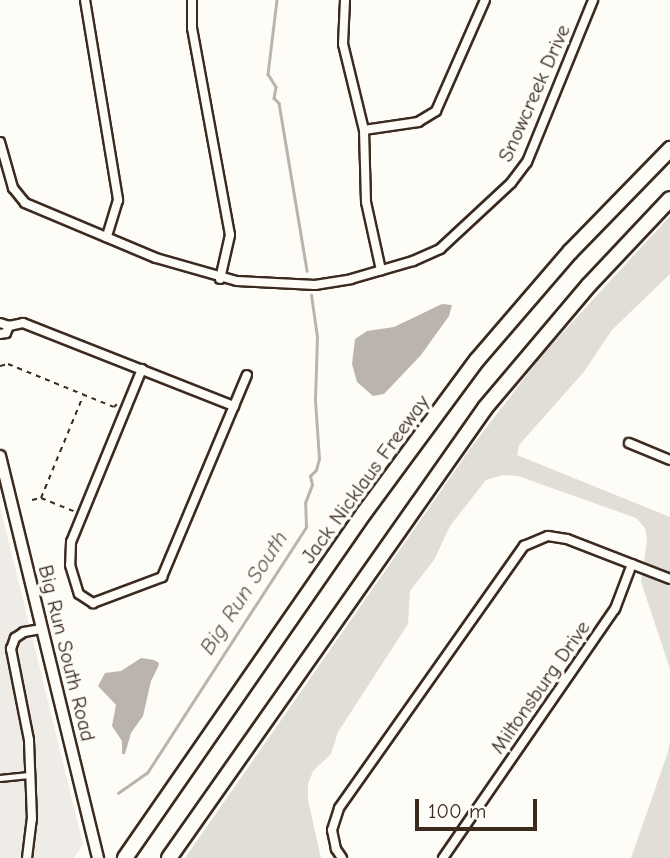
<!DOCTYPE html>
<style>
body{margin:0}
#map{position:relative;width:670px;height:858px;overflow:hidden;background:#fdfcf7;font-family:"Comic Neue",sans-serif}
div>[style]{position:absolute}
.built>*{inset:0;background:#efece7}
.green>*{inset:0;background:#e1ded7}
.water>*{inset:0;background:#bbb4ad}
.stream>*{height:2.5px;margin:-1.25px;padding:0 1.25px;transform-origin:1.25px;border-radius:1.25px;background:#bbb4ad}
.path>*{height:2px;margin-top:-1px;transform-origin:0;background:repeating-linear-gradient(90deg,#3b2a1e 0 5px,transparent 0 10px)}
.roads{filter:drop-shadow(2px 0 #3b2a1e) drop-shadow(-2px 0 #3b2a1e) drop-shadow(0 2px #3b2a1e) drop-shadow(0 -2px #3b2a1e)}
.lane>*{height:4.5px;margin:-2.25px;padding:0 2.25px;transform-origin:2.25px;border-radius:2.25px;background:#fdfcf7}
.street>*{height:8px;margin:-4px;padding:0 4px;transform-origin:4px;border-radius:4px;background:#fdfcf7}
.secondary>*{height:10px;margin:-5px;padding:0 5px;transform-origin:5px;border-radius:5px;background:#fdfcf7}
.highway>*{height:14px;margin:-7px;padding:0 7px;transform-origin:7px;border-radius:7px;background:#fdfcf7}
span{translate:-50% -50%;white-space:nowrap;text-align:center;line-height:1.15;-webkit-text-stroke:7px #fdfcf7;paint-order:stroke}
.street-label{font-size:21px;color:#3b2a1e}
.water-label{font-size:23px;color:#615349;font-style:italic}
.scale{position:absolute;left:415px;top:799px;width:122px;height:32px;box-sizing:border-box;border:4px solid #3b2a1e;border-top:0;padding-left:9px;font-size:21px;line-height:24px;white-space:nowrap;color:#3b2a1e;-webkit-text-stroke:5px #fdfcf7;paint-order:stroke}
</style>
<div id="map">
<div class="built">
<i style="clip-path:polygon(0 506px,83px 844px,74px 858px,0 858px)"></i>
</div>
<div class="green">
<i style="clip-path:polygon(670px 216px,670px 274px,612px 330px,583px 373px,519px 445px,517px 455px,670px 517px,670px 669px,641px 582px,647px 541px,645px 528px,636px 518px,518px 476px,503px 475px,486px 480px,450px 526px,434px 560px,410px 591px,408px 624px,338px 732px,331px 754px,313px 771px,308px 784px,308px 800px,321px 858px,185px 858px,470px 449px,542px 355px)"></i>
<i style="clip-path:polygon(670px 742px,670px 858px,631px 858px,667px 755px)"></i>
</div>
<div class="water">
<i style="clip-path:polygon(442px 304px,452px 305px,449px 316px,421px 355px,384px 394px,373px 396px,357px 382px,352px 364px,355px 339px,367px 331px,394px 327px)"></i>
<i style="clip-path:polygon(141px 658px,154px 660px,159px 663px,158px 667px,151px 681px,143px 716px,131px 733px,125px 754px,122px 754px,122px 741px,112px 726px,116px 705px,98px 686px,105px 673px,121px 671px)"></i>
</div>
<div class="stream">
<i style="left:277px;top:0;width:75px;rotate:96.9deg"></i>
<i style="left:268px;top:74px;width:15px;rotate:58deg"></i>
<i style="left:276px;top:87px;width:11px;rotate:100deg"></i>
<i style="left:274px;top:98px;width:7px;rotate:45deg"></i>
<i style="left:279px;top:103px;width:170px;rotate:80.5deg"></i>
<i style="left:118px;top:793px;width:35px;rotate:-35deg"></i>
<i style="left:147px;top:773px;width:293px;rotate:-57.1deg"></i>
<i style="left:306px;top:527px;width:24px;rotate:-92deg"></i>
<i style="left:305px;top:503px;width:19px;rotate:-69deg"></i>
<i style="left:312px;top:485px;width:9px;rotate:-103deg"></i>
<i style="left:310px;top:476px;width:8px;rotate:-45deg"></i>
<i style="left:316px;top:470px;width:11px;rotate:-75deg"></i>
<i style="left:319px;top:459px;width:59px;rotate:-93.9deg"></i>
<i style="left:315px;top:400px;width:63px;rotate:-88.2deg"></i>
<i style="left:317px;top:337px;width:42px;rotate:-98.1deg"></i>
</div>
<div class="path">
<i style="left:0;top:366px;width:8px;rotate:-14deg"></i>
<i style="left:8px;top:364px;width:114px;rotate:22.1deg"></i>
<i style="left:114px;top:407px;width:4px;rotate:-45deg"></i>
<i style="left:41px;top:498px;width:110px;rotate:-67.6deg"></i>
<i style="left:32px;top:500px;width:9px;rotate:-13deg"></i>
<i style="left:41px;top:498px;width:37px;rotate:22deg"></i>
</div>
<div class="roads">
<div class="lane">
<i style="left:0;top:778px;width:31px;rotate:-6deg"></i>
</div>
<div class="street">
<i style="left:85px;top:0;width:203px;rotate:80.6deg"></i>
<i style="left:118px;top:200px;width:39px;rotate:107deg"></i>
<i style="left:192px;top:0;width:28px;rotate:90deg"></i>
<i style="left:192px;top:28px;width:210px;rotate:79.6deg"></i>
<i style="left:230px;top:235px;width:45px;rotate:102.8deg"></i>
<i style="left:345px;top:0;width:44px;rotate:92.6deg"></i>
<i style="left:343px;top:44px;width:89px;rotate:76.3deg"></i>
<i style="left:364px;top:130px;width:72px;rotate:88.4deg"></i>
<i style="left:366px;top:202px;width:70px;rotate:77.6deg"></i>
<i style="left:364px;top:130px;width:55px;rotate:-8.4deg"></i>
<i style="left:418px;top:122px;width:21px;rotate:-31deg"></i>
<i style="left:436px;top:111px;width:121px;rotate:-66.2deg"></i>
<i style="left:0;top:142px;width:48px;rotate:74.2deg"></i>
<i style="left:13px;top:188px;width:19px;rotate:51deg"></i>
<i style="left:25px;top:203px;width:142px;rotate:22.8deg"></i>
<i style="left:156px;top:258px;width:84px;rotate:15.9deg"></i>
<i style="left:237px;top:281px;width:78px;rotate:2.9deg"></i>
<i style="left:315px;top:285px;width:36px;rotate:-9deg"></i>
<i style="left:351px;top:279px;width:65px;rotate:-16.2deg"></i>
<i style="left:413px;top:261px;width:30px;rotate:-24deg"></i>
<i style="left:440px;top:249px;width:97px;rotate:-42.9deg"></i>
<i style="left:511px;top:183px;width:26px;rotate:-53deg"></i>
<i style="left:527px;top:162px;width:175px;rotate:-67.8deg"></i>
<i style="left:0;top:323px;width:9px;rotate:18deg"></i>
<i style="left:9px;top:326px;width:14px;rotate:-12deg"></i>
<i style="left:23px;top:323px;width:227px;rotate:21.5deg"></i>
<i style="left:0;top:334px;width:6px;rotate:-9deg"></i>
<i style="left:6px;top:333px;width:8px;rotate:-67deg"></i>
<i style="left:142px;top:369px;width:187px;rotate:112.3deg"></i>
<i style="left:71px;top:542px;width:23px;rotate:92deg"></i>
<i style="left:70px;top:565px;width:30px;rotate:73deg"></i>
<i style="left:79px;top:594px;width:17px;rotate:33deg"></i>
<i style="left:93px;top:603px;width:74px;rotate:-20.6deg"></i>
<i style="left:162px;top:577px;width:219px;rotate:-67.2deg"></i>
<i style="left:629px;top:443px;width:44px;rotate:22.5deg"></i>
<i style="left:27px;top:858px;width:39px;rotate:-83deg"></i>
<i style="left:32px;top:819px;width:79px;rotate:-92.2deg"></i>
<i style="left:29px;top:740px;width:93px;rotate:-101.2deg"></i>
<i style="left:11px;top:649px;width:12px;rotate:-70deg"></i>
<i style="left:15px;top:638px;width:11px;rotate:-34deg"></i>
<i style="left:24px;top:632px;width:17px;rotate:-10deg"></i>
<i style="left:342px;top:858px;width:11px;rotate:-124deg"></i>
<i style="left:336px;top:849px;width:19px;rotate:-102deg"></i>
<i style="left:332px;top:830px;width:23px;rotate:-72deg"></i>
<i style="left:339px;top:808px;width:321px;rotate:-54.8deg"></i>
<i style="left:524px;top:546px;width:26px;rotate:-23deg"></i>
<i style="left:548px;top:536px;width:19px;rotate:9deg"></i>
<i style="left:567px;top:539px;width:110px;rotate:21.2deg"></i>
<i style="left:443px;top:858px;width:303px;rotate:-55.4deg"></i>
<i style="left:615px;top:609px;width:48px;rotate:-69.3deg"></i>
</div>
<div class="secondary">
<i style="left:0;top:456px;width:414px;rotate:76.3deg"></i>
</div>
<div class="highway">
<i style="left:125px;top:858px;width:420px;rotate:-55.3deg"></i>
<i style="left:364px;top:513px;width:190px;rotate:-53.6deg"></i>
<i style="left:477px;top:360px;width:143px;rotate:-49.3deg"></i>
<i style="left:570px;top:252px;width:144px;rotate:-45.8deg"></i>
<i style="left:169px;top:858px;width:550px;rotate:-54.92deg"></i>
<i style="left:485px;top:408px;width:161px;rotate:-49.8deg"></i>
<i style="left:589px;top:285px;width:118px;rotate:-46.7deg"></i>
</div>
</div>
<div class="street-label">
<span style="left:534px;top:93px;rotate:-66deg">Snowcreek Drive</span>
<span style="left:365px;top:479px;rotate:-54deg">Jack Nicklaus Freeway</span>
<span style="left:67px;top:653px;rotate:76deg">Big Run South Road</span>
<span style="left:540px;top:687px;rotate:-55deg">Miltonsburg Drive</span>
</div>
<div class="water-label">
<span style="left:244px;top:593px;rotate:-57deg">Big Run South</span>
</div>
<div class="scale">100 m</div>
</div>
